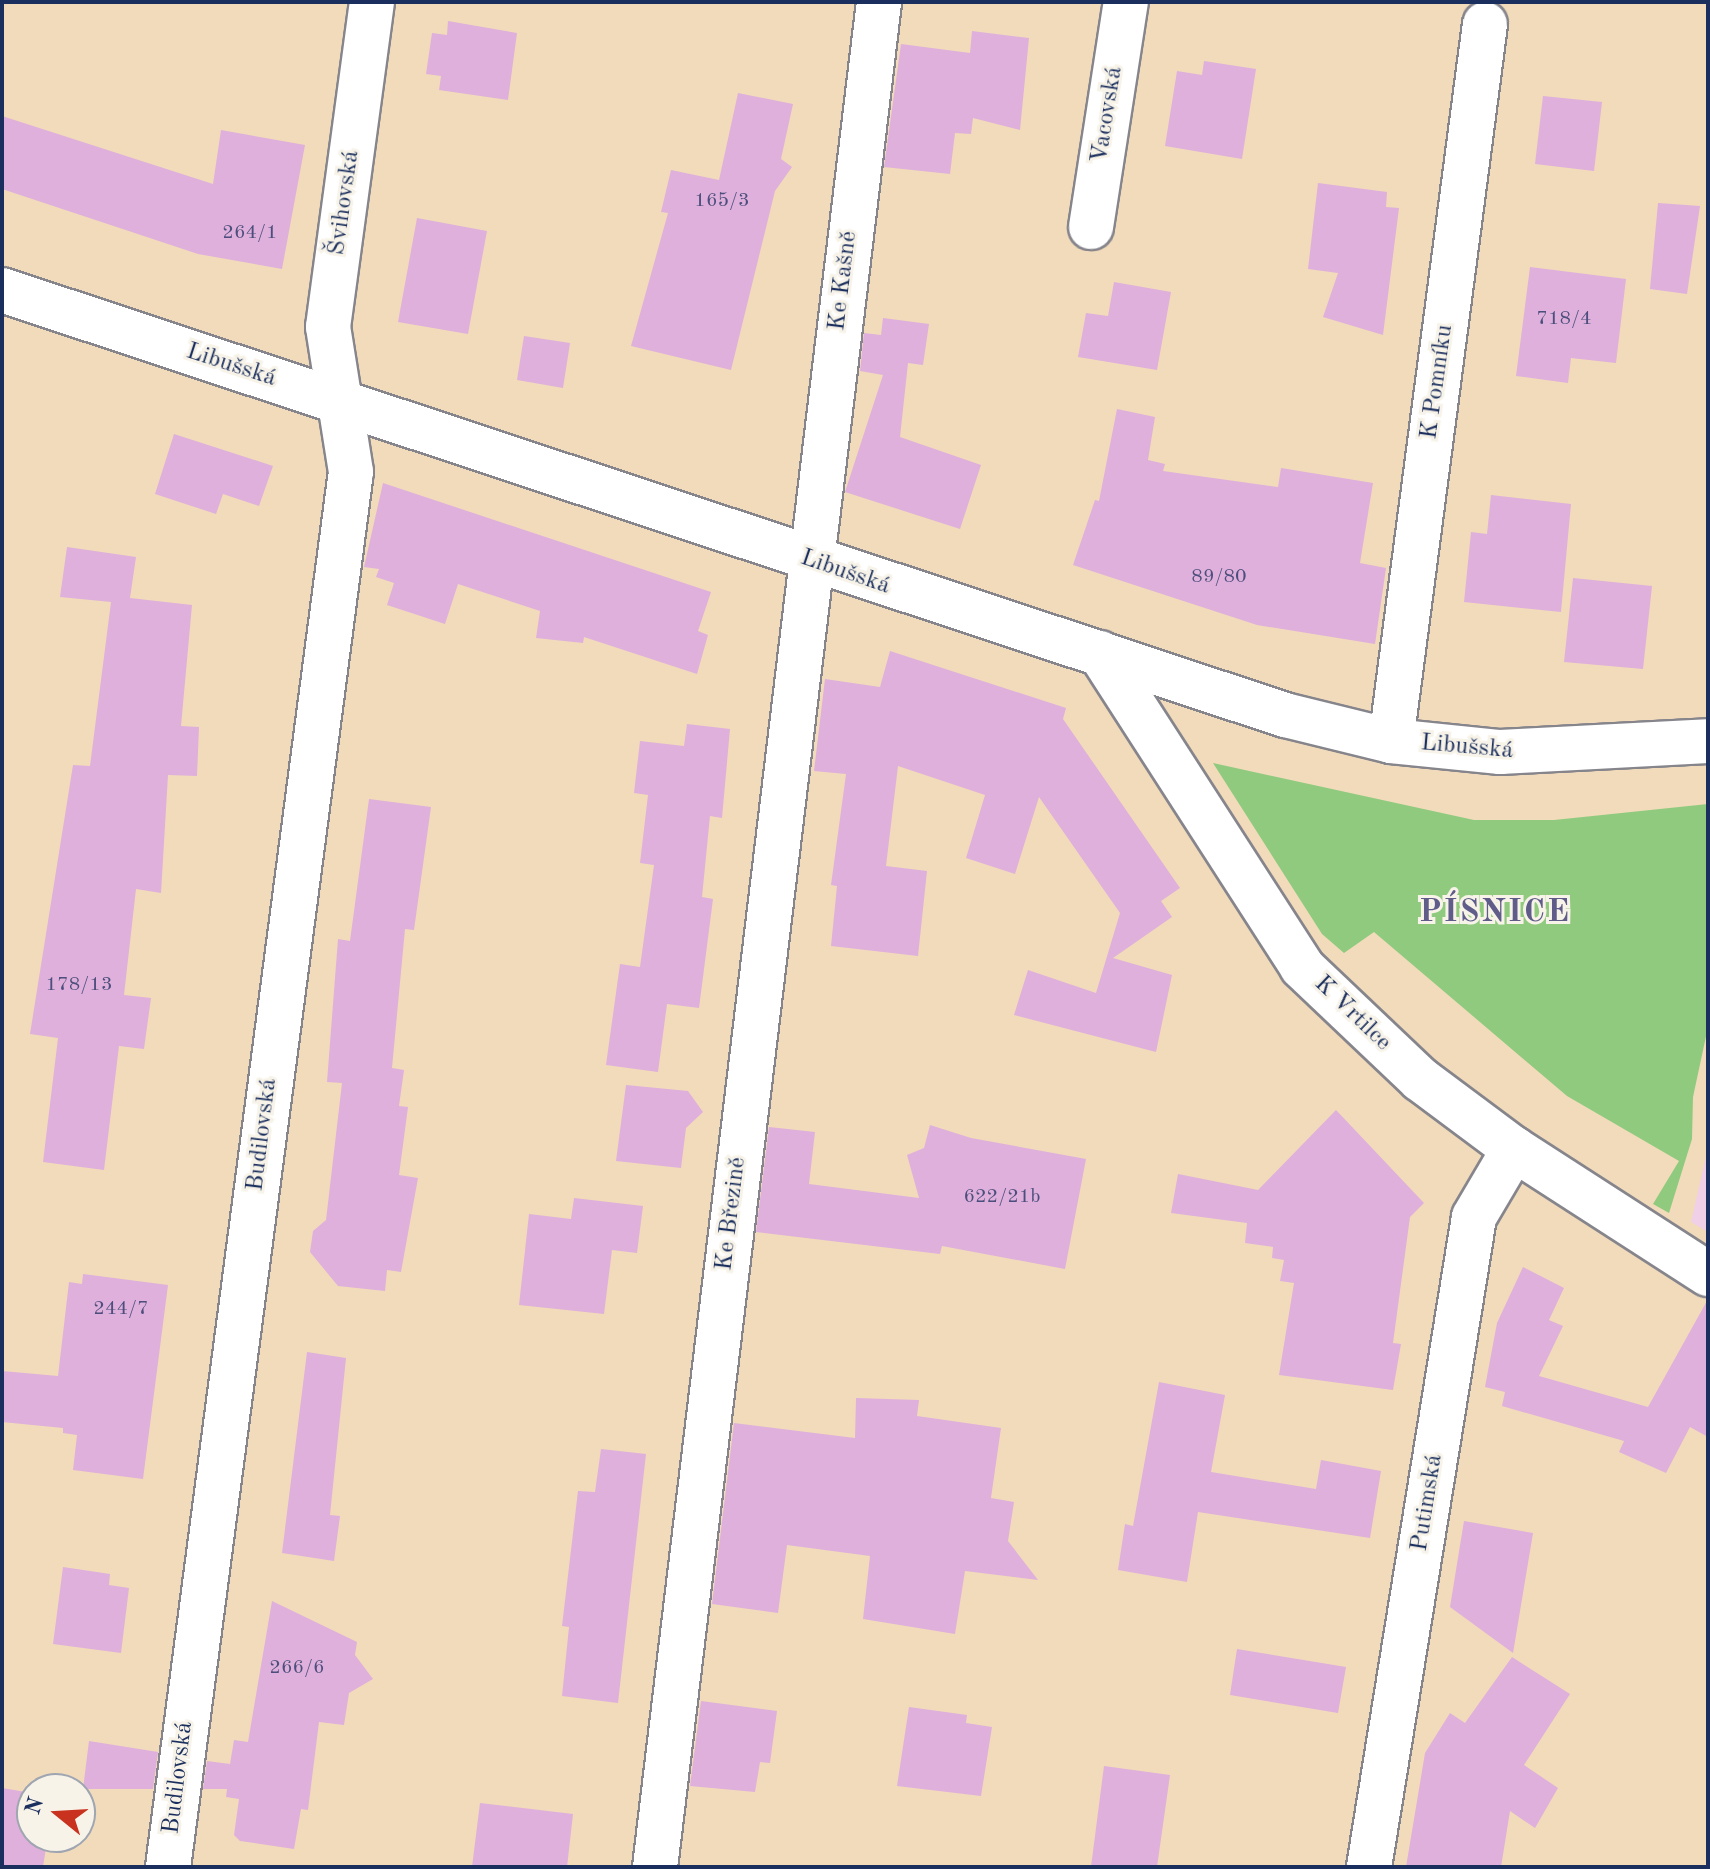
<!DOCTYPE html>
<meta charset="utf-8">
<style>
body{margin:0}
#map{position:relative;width:1710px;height:1869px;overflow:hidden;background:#f1dbbb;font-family:"Old Standard TT",serif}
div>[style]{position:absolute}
.built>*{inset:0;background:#efd0e6}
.green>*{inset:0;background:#90ca7e}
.building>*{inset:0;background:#dfb0db}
.roads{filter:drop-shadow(2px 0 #86858c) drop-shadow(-2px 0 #86858c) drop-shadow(0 2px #86858c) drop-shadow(0 -2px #86858c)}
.minor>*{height:44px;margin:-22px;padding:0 22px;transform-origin:22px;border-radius:22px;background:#fff}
span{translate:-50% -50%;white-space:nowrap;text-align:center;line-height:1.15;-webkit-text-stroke:6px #f7f3e8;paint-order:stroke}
.number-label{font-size:20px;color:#4c4f7d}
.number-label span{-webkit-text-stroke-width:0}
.street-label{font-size:24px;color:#1b2f5e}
.district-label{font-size:32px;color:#605c8a;font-weight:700;letter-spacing:2px}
.frame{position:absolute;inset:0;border:4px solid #1b2f5e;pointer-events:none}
.north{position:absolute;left:16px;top:1773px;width:80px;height:80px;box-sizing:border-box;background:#f7f3e8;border:2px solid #9fa5b1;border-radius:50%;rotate:288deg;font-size:22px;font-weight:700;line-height:32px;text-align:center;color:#1b2f5e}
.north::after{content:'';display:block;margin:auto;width:28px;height:36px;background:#c8321e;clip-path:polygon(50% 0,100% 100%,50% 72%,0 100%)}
</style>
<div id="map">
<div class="built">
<i style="clip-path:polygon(1708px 1148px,1708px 1232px,1691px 1222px)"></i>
</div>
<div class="green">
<i style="clip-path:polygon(1213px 763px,1474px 820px,1554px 820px,1708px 804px,1708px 1027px,1693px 1097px,1692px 1139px,1669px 1213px,1653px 1204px,1679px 1161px,1567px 1096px,1374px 932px,1344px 953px,1322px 934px)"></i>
</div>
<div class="building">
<i style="clip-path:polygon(448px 21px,517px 33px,508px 100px,439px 90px,441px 76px,426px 74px,432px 33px,447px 35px)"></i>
<i style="clip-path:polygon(972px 31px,1029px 38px,1020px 130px,973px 118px,971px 134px,955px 133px,950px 174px,884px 167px,901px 44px,970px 53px)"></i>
<i style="clip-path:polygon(1204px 61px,1256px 69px,1242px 159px,1165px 146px,1177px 71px,1202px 75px)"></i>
<i style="clip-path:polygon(738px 93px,793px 104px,781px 159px,792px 167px,775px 191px,731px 370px,631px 346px,668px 213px,661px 212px,671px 170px,719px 180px)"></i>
<i style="clip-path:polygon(1543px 96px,1602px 102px,1594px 171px,1535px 164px)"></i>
<i style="clip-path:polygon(2px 116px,213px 184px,221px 130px,305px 145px,282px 269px,198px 254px,2px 189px)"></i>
<i style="clip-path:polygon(1318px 183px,1387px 192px,1386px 207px,1399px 208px,1383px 335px,1323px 317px,1338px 273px,1308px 269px)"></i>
<i style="clip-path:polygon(1658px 203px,1700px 206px,1687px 294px,1650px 289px)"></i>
<i style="clip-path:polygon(417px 218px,487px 231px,468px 334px,398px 322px)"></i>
<i style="clip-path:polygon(1530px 267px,1626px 279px,1616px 363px,1571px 358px,1568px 383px,1516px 376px)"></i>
<i style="clip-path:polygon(1114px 282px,1171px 292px,1157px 370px,1078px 357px,1086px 313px,1108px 316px)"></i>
<i style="clip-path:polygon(883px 318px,929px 324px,923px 365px,908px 363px,900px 437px,981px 465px,960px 529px,845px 492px,883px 375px,860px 371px,864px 333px,881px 335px)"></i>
<i style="clip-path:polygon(524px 336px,570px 343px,563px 388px,517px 380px)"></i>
<i style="clip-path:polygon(1117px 409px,1155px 417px,1148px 460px,1165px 464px,1163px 471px,1278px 487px,1281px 468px,1373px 483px,1360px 563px,1386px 568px,1375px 644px,1257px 625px,1073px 565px,1095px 500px,1099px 501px)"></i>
<i style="clip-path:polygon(174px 434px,273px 466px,259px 506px,223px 494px,216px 514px,155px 494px)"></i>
<i style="clip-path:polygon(383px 483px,711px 592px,698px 631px,708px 635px,697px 674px,584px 637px,583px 643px,536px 638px,540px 611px,458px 584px,445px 624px,387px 605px,394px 583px,376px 577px,379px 569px,364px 567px)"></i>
<i style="clip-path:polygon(1491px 495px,1571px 504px,1561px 612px,1464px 602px,1471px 532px,1487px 534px)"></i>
<i style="clip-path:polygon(67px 547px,136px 557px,130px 598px,192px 605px,181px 726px,199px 727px,197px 776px,168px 775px,161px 893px,136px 889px,124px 995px,151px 998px,144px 1049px,119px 1046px,104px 1170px,43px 1162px,58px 1038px,30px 1034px,73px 765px,90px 766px,111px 602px,60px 597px)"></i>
<i style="clip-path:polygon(1573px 578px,1652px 586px,1643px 669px,1564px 662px)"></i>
<i style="clip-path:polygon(890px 651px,1066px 708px,1063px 719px,1180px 888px,1161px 901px,1172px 917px,1113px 958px,1172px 975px,1156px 1052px,1014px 1015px,1028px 970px,1096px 993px,1120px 913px,1039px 797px,1015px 874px,966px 858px,985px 795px,898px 766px,886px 866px,927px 871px,918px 956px,831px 946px,837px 886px,831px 885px,846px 774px,814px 771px,825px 679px,880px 687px)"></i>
<i style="clip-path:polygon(687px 724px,730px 729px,722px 818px,710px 816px,702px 897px,713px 899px,699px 1008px,667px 1004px,658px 1072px,606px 1065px,620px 964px,640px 967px,654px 865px,640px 863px,648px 795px,634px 793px,640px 741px,684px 746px)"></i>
<i style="clip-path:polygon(369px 799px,431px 807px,414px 930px,405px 929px,392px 1068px,404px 1070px,399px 1106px,408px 1107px,399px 1175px,418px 1178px,401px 1272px,387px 1270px,385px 1291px,338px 1286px,310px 1252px,313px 1231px,326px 1220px,342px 1083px,327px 1082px,338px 939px,350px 941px)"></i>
<i style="clip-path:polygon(626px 1085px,688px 1091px,703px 1112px,686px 1128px,681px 1168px,616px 1161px)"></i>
<i style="clip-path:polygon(1336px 1110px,1424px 1203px,1410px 1217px,1393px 1343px,1401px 1344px,1393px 1390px,1279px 1375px,1294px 1283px,1280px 1281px,1284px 1260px,1272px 1258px,1273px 1247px,1245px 1243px,1247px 1223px,1171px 1213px,1178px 1174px,1258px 1190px)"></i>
<i style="clip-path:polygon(930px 1125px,971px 1138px,1086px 1159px,1065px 1269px,942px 1246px,940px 1254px,756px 1232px,769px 1127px,815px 1132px,809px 1184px,919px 1198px,907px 1155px,924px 1148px)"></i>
<i style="clip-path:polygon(574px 1198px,643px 1206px,637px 1253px,612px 1250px,604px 1314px,519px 1305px,529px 1214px,571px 1219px)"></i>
<i style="clip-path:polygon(1523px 1267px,1564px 1288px,1549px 1320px,1563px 1326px,1539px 1376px,1648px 1407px,1708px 1299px,1708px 1437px,1690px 1427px,1666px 1473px,1619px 1452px,1624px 1441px,1502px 1406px,1505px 1392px,1485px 1387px,1497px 1323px)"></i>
<i style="clip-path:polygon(83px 1274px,168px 1285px,143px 1479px,73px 1470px,77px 1435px,63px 1433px,63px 1428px,2px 1422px,2px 1371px,58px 1376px,69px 1282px,82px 1284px)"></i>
<i style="clip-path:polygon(307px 1352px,346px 1358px,330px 1515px,340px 1516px,334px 1561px,282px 1553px)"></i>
<i style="clip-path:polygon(1159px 1382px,1225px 1395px,1211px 1472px,1316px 1489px,1321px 1460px,1381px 1471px,1370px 1538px,1198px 1512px,1187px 1582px,1118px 1570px,1125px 1524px,1133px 1526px)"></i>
<i style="clip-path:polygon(856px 1398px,919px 1400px,917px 1416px,1001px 1428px,991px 1498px,1014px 1502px,1008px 1541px,1038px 1580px,965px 1571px,955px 1634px,863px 1619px,870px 1556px,787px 1545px,778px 1613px,712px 1604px,734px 1423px,855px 1438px)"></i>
<i style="clip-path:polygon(601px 1449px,646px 1454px,618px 1703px,562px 1696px,569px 1627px,562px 1626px,578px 1491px,595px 1492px)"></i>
<i style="clip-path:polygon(1464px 1521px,1533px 1533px,1513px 1653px,1450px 1607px)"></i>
<i style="clip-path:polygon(63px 1567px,110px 1574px,109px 1585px,129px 1588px,121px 1653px,53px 1644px)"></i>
<i style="clip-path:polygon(272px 1601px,357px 1642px,355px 1655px,373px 1679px,349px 1693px,344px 1725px,319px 1722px,308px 1810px,301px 1809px,294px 1849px,240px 1841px,234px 1835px,239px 1799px,226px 1797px,227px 1789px,203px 1789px,207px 1761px,230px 1764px,234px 1740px,248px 1742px)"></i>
<i style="clip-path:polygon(1237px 1649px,1346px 1667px,1338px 1713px,1230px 1695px)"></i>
<i style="clip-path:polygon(1512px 1657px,1570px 1694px,1524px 1765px,1558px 1788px,1535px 1828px,1510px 1811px,1501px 1867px,1406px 1867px,1425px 1753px,1450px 1713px,1465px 1723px)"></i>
<i style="clip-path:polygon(701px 1701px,777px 1711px,770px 1763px,760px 1762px,755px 1792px,690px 1786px)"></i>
<i style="clip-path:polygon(909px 1707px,967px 1715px,966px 1723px,992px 1727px,981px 1796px,897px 1786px)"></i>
<i style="clip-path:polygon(89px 1741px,158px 1752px,153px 1789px,83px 1789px)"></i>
<i style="clip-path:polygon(1104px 1766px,1170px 1775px,1157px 1867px,1091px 1867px)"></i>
<i style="clip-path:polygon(27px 1787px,41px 1789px,32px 1789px,32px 1837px,72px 1837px,71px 1844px,47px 1841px,43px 1867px,2px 1867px,2px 1788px,26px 1792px)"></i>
<i style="clip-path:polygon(480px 1803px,573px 1814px,567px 1867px,472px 1867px)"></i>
</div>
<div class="roads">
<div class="minor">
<i style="left:1091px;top:227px;width:228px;rotate:-81.2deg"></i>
<i style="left:2px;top:290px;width:1352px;rotate:18.33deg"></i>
<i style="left:1285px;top:715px;width:109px;rotate:13.8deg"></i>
<i style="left:1391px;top:741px;width:110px;rotate:5.8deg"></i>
<i style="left:1500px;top:752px;width:208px;rotate:-3deg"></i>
<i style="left:1100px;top:653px;width:373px;rotate:57.2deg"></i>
<i style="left:1302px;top:967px;width:163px;rotate:43.5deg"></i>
<i style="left:1420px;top:1079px;width:117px;rotate:36.7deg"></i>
<i style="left:1514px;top:1149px;width:231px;rotate:32.8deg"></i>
<i style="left:1391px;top:741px;width:723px;rotate:-82.53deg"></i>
<i style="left:168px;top:1867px;width:1407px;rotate:-82.53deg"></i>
<i style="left:351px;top:472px;width:147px;rotate:-99deg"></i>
<i style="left:328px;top:327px;width:328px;rotate:-82.3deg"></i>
<i style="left:655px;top:1867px;width:1878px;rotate:-83.15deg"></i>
<i style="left:1369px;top:1867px;width:658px;rotate:-80.82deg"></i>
<i style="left:1474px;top:1217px;width:79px;rotate:-59.5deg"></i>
</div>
</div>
<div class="number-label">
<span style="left:722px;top:201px">165/3</span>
<span style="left:250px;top:233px">264/1</span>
<span style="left:1564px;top:319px">718/4</span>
<span style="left:1219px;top:577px">89/80</span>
<span style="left:79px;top:985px">178/13</span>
<span style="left:1002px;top:1197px">622/21b</span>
<span style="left:121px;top:1309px">244/7</span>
<span style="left:297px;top:1668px">266/6</span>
</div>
<div class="street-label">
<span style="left:1108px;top:115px;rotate:-81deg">Vacovská</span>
<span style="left:345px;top:203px;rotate:-82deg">Švihovská</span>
<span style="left:844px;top:281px;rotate:-83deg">Ke Kašně</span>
<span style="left:231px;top:366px;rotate:18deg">Libušská</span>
<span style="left:1438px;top:382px;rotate:-82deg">K Pomníku</span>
<span style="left:845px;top:573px;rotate:19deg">Libušská</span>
<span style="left:1467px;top:748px;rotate:5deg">Libušská</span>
<span style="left:1352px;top:1014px;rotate:44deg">K Vrtilce</span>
<span style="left:263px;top:1135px;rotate:-83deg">Budilovská</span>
<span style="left:732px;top:1214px;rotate:-83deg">Ke Březině</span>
<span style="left:1428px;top:1503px;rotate:-81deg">Putimská</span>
<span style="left:179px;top:1778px;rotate:-83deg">Budilovská</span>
</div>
<div class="district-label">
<span style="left:1495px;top:913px">PÍSNICE</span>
</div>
<div class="frame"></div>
<div class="north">N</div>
</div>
